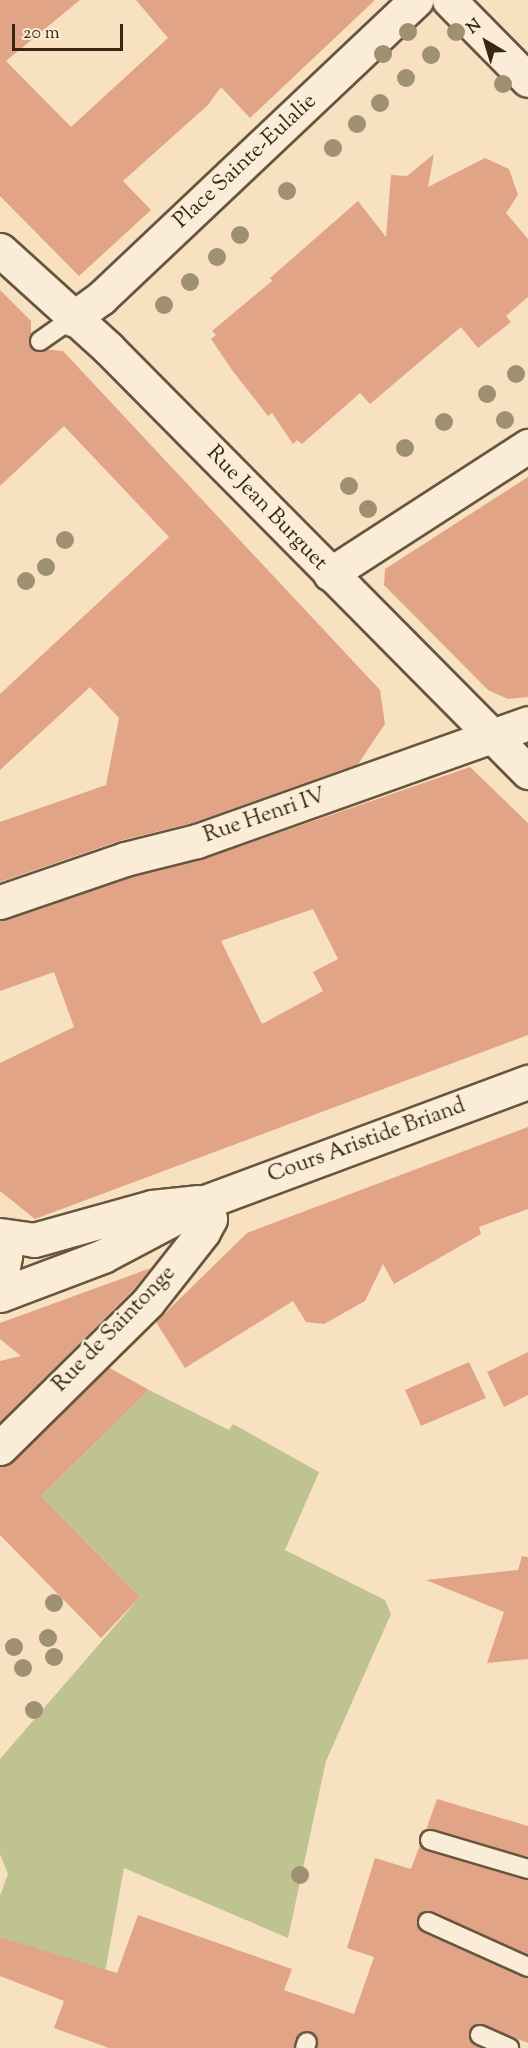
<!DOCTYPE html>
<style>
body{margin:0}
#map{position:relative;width:528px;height:2048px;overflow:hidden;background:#f7e1c1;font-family:"Sorts Mill Goudy",serif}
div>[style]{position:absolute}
.green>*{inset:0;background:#bfc291}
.building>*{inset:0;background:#e2a486}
.roads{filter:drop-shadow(2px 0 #67563e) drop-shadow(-2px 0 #67563e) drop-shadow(0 2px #67563e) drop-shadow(0 -2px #67563e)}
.lane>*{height:18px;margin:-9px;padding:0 9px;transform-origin:9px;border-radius:9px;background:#faecd7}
.street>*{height:33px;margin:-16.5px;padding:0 16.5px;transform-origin:16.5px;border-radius:16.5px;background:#faecd7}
.secondary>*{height:33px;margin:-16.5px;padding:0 16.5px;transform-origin:16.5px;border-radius:16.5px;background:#faecd7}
.trees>*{width:18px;height:18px;margin:-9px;border-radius:50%;background:#a09072}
span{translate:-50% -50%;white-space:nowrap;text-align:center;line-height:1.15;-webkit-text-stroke:5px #faecd7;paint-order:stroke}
.street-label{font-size:22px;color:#372712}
.north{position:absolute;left:456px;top:12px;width:60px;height:60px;-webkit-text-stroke:4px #faecd7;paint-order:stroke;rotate:322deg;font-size:16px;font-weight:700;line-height:24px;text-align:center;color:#372712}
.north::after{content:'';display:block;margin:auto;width:21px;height:27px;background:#372712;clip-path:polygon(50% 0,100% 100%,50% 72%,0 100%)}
.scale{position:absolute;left:12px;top:24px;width:111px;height:27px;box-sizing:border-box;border:3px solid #372712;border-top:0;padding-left:8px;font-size:18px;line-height:21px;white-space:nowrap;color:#372712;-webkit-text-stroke:4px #faecd7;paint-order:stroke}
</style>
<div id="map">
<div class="green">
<i style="clip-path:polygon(149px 1390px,229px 1430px,233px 1424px,319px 1472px,285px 1550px,385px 1600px,391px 1614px,326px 1761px,288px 1938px,124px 1868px,105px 1972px,0 1937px,0 1896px,8px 1874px,0 1854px,0 1759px,140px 1597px,41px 1496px)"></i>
</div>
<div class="building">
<i style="clip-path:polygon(0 0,80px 0,6px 61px,71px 127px,168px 38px,136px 0,375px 0,250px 118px,221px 87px,208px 105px,123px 181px,151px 210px,79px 276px,0 196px)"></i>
<i style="clip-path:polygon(434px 154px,428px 187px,485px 158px,509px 169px,518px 195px,506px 213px,528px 239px,528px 297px,506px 316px,511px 322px,478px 348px,461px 327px,370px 404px,360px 393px,302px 444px,297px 440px,293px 444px,272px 413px,268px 416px,232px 370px,211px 339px,216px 335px,212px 331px,272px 281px,270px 278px,358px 201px,386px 237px,391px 175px,407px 176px)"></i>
<i style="clip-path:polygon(0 290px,31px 321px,31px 348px,63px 351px,380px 690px,385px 724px,358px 764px,192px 823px,119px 841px,0 882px,0 822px,106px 785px,119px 718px,90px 687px,0 770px,0 694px,169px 537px,64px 426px,0 486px)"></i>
<i style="clip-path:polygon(528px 477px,528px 697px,508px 699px,488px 690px,384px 585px,385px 569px)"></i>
<i style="clip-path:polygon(evenodd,470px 767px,528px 823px,528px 1035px,35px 1219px,0 1191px,0 1063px,74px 1027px,54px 972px,0 991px,0 920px,130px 877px,203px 859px,470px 767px,313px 909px,338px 959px,313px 972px,323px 991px,262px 1024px,221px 941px,313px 909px)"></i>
<i style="clip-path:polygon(528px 1127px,528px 1209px,479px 1227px,481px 1234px,394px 1284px,383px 1264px,365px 1301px,324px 1324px,306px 1322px,293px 1301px,185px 1368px,156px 1322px,247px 1233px)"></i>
<i style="clip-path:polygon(151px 1268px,134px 1289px,0 1422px,0 1361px,21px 1356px,0 1339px,0 1323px)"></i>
<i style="clip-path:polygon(528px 1352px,528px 1395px,504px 1407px,487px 1372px)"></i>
<i style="clip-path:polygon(469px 1362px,486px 1398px,421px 1426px,405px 1390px)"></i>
<i style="clip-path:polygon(108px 1367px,149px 1390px,41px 1496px,140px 1597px,101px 1638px,0 1535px,0 1466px,13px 1461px)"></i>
<i style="clip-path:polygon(522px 1556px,528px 1557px,528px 1659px,487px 1663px,504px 1612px,426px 1580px,518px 1570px)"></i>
<i style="clip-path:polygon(437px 1799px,528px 1826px,528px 1857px,426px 1830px)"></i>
<i style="clip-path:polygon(420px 1845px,427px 1851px,528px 1880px,528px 1955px,432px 1912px,422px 1913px,417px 1923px,423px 1932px,528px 1978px,528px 2043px,479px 2024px,469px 2036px,480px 2048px,317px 2048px,316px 2035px,305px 2031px,294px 2048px,109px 2048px,54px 2028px,64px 2001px,0 1976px,0 1937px,117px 1973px,138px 1915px,292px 1969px,284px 1990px,354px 2014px,374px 1957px,347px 1948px,375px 1858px,411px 1869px)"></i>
</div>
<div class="roads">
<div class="lane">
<i style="left:40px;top:341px;width:39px;rotate:-35deg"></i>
<i style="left:430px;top:1840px;width:102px;rotate:16.5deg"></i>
<i style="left:428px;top:1922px;width:110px;rotate:24.2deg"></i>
<i style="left:480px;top:2035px;width:32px;rotate:24deg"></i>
<i style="left:305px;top:2048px;width:6px;rotate:-72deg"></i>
</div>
<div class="street">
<i style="left:449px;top:0;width:112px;rotate:45.4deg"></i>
<i style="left:0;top:250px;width:146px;rotate:42.2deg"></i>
<i style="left:108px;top:348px;width:597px;rotate:45.27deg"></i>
<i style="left:72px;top:319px;width:36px;rotate:-36deg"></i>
<i style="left:101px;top:298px;width:434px;rotate:-43.4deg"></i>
<i style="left:330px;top:574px;width:236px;rotate:-32.9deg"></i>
<i style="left:0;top:902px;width:132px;rotate:-19deg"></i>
<i style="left:125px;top:859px;width:74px;rotate:-14deg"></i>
<i style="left:197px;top:841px;width:351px;rotate:-19.6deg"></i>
<i style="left:0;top:1448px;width:208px;rotate:-44.6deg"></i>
<i style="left:148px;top:1302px;width:89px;rotate:-51.8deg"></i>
<i style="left:203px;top:1232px;width:15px;rotate:-62deg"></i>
<i style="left:210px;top:1219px;width:18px;rotate:-106deg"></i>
</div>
<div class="secondary">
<i style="left:0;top:1235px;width:34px;rotate:8deg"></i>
<i style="left:34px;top:1240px;width:123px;rotate:-15.6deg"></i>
<i style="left:152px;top:1207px;width:45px;rotate:-6.3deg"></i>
<i style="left:0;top:1242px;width:15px;rotate:70deg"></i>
<i style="left:5px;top:1256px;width:29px;rotate:100deg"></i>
<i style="left:0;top:1295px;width:110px;rotate:-20.7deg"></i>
<i style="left:103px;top:1256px;width:115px;rotate:-27.9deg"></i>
<i style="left:205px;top:1202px;width:345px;rotate:-20.4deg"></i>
</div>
</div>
<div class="trees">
<i style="left:408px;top:32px"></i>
<i style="left:456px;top:32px"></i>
<i style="left:383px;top:54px"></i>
<i style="left:431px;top:55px"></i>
<i style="left:406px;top:78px"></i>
<i style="left:503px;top:84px"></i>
<i style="left:380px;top:103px"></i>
<i style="left:357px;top:124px"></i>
<i style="left:333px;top:148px"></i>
<i style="left:287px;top:191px"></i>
<i style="left:240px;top:235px"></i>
<i style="left:217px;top:257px"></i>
<i style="left:190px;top:282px"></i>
<i style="left:164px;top:305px"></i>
<i style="left:516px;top:374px"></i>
<i style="left:487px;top:394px"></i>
<i style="left:505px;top:420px"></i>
<i style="left:444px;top:422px"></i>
<i style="left:405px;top:448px"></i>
<i style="left:349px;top:486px"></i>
<i style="left:368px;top:509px"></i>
<i style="left:65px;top:540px"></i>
<i style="left:46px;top:567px"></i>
<i style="left:26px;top:581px"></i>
<i style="left:54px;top:1603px"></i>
<i style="left:48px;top:1638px"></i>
<i style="left:14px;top:1647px"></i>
<i style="left:54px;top:1657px"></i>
<i style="left:23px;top:1668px"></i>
<i style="left:34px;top:1710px"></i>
<i style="left:300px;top:1875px"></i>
</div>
<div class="street-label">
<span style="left:246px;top:162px;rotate:-43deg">Place Sainte-Eulalie</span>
<span style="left:266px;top:509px;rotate:46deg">Rue Jean Burguet</span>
<span style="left:265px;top:817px;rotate:-19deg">Rue Henri IV</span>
<span style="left:367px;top:1142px;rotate:-20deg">Cours Aristide Briand</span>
<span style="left:115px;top:1330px;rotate:-46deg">Rue de Saintonge</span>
</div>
<div class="north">N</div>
<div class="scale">20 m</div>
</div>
